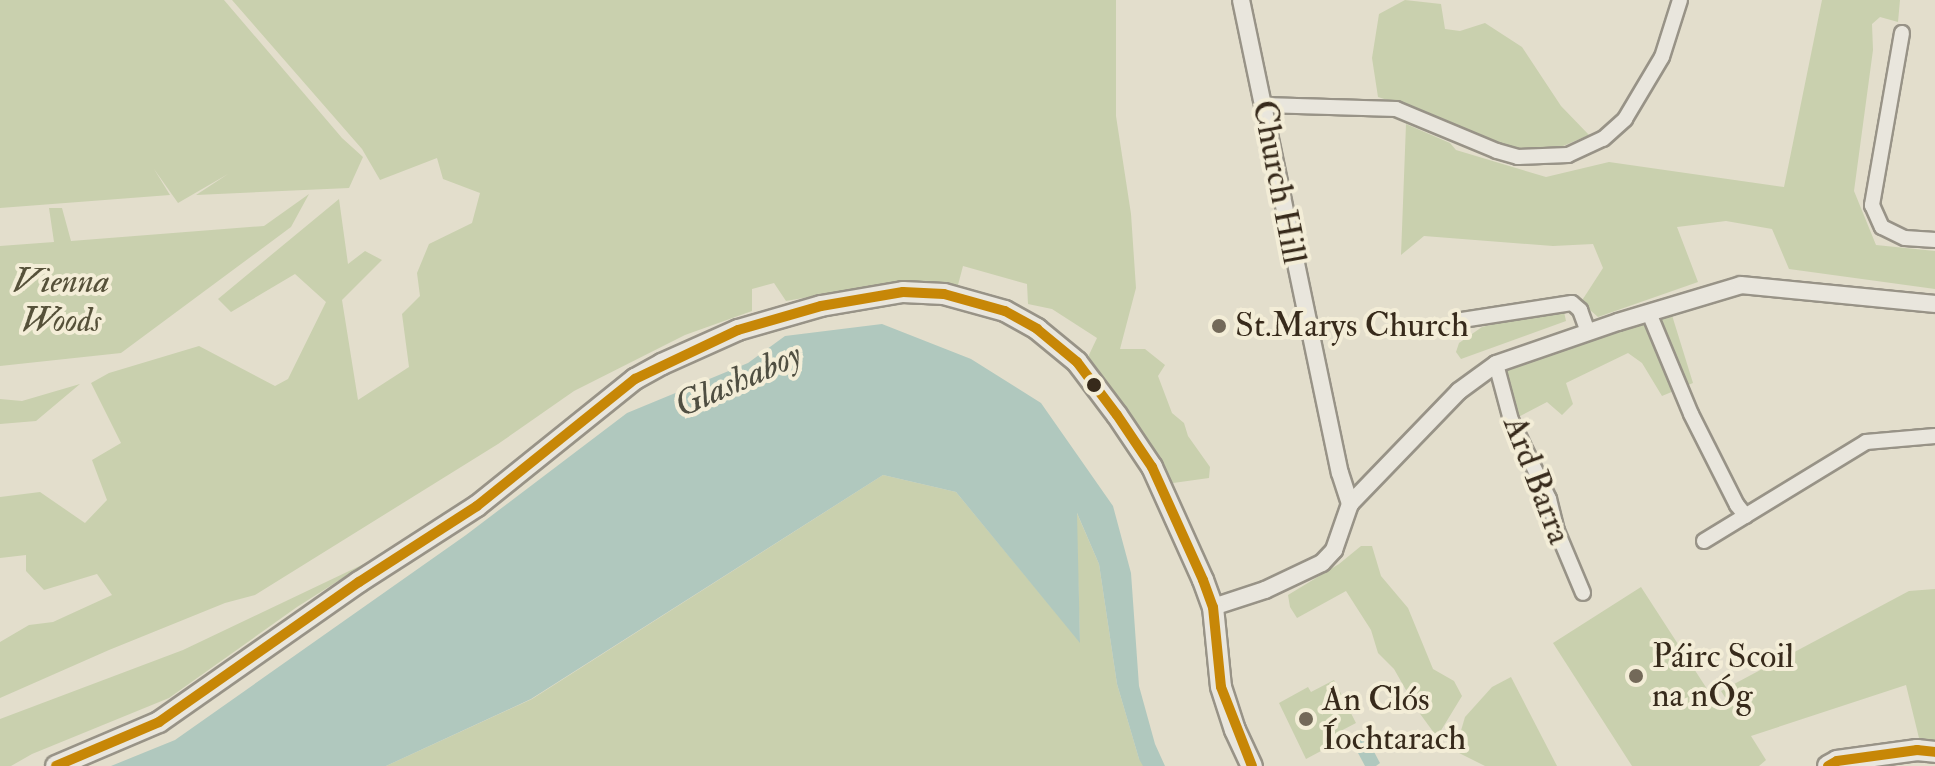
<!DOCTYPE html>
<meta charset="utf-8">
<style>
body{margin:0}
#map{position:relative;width:1935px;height:766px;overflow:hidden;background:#e3decc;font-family:"IM FELL Double Pica",serif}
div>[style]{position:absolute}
.green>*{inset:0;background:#c9d0ae}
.water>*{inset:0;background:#b0c8be}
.roads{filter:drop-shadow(2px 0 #989387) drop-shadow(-2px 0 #989387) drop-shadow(0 2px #989387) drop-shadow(0 -2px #989387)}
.minor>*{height:14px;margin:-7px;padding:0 7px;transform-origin:7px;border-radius:7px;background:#e9e6dd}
.tertiary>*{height:16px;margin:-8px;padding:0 8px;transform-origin:8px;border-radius:8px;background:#e9e6dd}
.secondary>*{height:20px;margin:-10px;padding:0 10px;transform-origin:10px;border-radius:10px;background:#e9e6dd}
.bus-1>*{height:10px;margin:-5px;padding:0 5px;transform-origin:5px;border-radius:5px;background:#c78707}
.dots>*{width:22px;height:22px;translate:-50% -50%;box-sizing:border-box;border:4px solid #f3edd7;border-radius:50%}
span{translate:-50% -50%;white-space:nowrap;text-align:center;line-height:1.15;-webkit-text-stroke:8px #f3edd7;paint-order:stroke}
.street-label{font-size:34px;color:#372a1b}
.park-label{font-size:34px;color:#56513a;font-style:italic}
.poi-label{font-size:34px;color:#372a1b}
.left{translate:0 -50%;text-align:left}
.water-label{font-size:36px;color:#504f42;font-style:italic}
</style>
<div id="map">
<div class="green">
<i style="clip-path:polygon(0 0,224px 0,342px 138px,363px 157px,349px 188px,196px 195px,228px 174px,178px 203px,154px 169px,170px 195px,0 208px)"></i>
<i style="clip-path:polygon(232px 0,1116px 0,1116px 116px,1131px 214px,1136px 288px,1120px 349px,1145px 349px,1165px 365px,1158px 376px,1172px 413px,1184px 423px,1188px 436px,1210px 467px,1209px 478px,1173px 483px,1088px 357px,1097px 338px,1052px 309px,1028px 304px,1027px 284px,963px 266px,958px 285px,896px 282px,786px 301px,774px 283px,752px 289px,752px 311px,685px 335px,574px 391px,498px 444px,255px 595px,225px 603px,109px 650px,0 698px,0 642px,29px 625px,53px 622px,112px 595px,97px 574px,44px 590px,26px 571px,26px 555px,0 558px,0 497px,40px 492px,85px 523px,107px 500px,92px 460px,121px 443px,91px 383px,109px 373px,199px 346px,275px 386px,288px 379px,326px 302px,295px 274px,231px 312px,218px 299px,339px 199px,348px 264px,365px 251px,382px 260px,342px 300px,358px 400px,409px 367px,402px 314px,420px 296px,417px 273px,429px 244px,472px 223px,480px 193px,443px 179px,437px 158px,380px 180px,362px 149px)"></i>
<i style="clip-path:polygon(1405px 0,1441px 4px,1445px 29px,1460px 31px,1485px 23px,1522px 47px,1561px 106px,1589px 135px,1549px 152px,1514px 150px,1425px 112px,1378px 97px,1372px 58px,1379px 14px)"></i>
<i style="clip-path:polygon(1822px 0,1900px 0,1898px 22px,1880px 17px,1872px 24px,1873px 50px,1854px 191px,1876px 245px,1935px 251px,1935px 289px,1789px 269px,1772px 229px,1726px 221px,1677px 227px,1698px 282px,1598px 317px,1581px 302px,1603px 268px,1593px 244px,1553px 246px,1424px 236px,1401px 255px,1406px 124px,1450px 143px,1456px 150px,1546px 177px,1609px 162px,1784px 187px)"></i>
<i style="clip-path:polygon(309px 194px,291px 227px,121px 353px,0 366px,0 246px,54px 242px,49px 208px,62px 208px,71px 241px,264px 226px)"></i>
<i style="clip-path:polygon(1554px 310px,1564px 312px,1566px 321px,1461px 359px,1456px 352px,1459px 343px,1482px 327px)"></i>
<i style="clip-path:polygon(1671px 312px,1693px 383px,1662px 396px,1642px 363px,1628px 353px,1566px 383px,1573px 404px,1562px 415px,1547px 402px,1507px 423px,1492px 380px,1511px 365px)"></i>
<i style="clip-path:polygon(80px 384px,36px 421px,0 424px,0 399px,22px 401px)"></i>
<i style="clip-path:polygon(883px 475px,956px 492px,1080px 642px,1076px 511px,1099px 564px,1117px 684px,1139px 759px,1152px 766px,386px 766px,532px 699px)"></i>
<i style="clip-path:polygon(1361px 546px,1372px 546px,1381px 576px,1408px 608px,1433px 669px,1454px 681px,1462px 696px,1437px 737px,1418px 711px,1394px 669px,1378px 653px,1371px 630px,1346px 591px,1297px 618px,1290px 607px,1288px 595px,1339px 564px)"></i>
<i style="clip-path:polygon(368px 562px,297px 607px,169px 698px,32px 754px,11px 766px,0 766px,0 719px,183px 650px)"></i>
<i style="clip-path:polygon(1641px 587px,1720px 709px,1730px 705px,1721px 691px,1909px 591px,1935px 589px,1935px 740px,1919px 738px,1906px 685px,1751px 736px,1766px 760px,1759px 766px,1632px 766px,1553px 643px)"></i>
<i style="clip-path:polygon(1511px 677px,1557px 766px,1485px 766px,1455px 751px,1465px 717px,1492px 687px)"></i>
<i style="clip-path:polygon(1334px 680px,1356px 723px,1333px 735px,1336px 743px,1306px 759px,1279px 703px,1308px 687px,1311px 692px)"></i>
</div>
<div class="water">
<i style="clip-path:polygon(882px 324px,971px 359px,1041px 403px,1113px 506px,1131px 573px,1139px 686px,1155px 744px,1165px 766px,1143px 766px,1139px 759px,1117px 684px,1099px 564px,1077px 513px,1080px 643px,956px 492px,883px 475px,531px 699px,386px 766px,111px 766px,175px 740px,466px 535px,627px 413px,748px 363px,785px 336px)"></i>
<i style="clip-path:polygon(1364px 733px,1380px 763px,1376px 766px,1365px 766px,1351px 740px)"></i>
</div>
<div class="roads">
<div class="minor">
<i style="left:1902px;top:33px;width:175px;rotate:99.9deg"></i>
<i style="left:1872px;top:205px;width:24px;rotate:66deg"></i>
<i style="left:1882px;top:227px;width:25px;rotate:26deg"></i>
<i style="left:1905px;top:238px;width:30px;rotate:4deg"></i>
<i style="left:1264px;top:105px;width:132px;rotate:1.7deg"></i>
<i style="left:1396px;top:109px;width:109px;rotate:22.6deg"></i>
<i style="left:1497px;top:151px;width:22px;rotate:16deg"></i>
<i style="left:1518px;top:157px;width:50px;rotate:-2.3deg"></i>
<i style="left:1568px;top:155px;width:38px;rotate:-25deg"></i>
<i style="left:1603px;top:139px;width:30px;rotate:-42deg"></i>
<i style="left:1625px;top:119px;width:72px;rotate:-59.2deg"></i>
<i style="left:1662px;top:57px;width:60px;rotate:-72.5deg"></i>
<i style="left:1649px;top:313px;width:109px;rotate:67.4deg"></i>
<i style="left:1691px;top:414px;width:102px;rotate:63.2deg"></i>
<i style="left:1737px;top:505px;width:14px;rotate:51deg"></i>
<i style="left:1462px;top:320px;width:111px;rotate:-8.8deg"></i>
<i style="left:1572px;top:303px;width:11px;rotate:41deg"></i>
<i style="left:1580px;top:310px;width:23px;rotate:70deg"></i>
<i style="left:1496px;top:364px;width:58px;rotate:75deg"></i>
<i style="left:1511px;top:420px;width:88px;rotate:64.3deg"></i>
<i style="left:1549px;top:499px;width:33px;rotate:76deg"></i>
<i style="left:1557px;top:531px;width:67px;rotate:67.2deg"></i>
<i style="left:1704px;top:541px;width:190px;rotate:-31.4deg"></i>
<i style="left:1866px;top:442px;width:69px;rotate:-5deg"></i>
</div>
<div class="tertiary">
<i style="left:1241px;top:0;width:483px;rotate:78.2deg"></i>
<i style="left:1340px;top:473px;width:33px;rotate:72deg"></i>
<i style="left:1213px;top:607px;width:55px;rotate:-18.1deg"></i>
<i style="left:1265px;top:590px;width:63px;rotate:-25.3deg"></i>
<i style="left:1322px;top:563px;width:18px;rotate:-47deg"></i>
<i style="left:1334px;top:550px;width:49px;rotate:-70.8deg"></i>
<i style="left:1350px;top:504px;width:157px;rotate:-46deg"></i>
<i style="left:1459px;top:391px;width:46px;rotate:-36.1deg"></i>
<i style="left:1496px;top:364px;width:129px;rotate:-19deg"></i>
<i style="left:1618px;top:322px;width:128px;rotate:-16.7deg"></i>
<i style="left:1741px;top:285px;width:195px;rotate:5.6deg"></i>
</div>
<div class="secondary">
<i style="left:56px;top:766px;width:112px;rotate:-23.1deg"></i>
<i style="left:159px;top:722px;width:244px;rotate:-35deg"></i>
<i style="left:359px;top:582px;width:140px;rotate:-32.8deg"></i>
<i style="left:477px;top:506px;width:203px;rotate:-38.8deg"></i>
<i style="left:635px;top:379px;width:31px;rotate:-29deg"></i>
<i style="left:662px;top:364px;width:83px;rotate:-24.1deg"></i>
<i style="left:738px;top:330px;width:86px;rotate:-16.1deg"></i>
<i style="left:821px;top:306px;width:83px;rotate:-9.7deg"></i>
<i style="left:903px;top:292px;width:41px;rotate:2.8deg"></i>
<i style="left:944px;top:294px;width:63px;rotate:15.6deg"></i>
<i style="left:1005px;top:311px;width:37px;rotate:29deg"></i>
<i style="left:1037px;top:329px;width:52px;rotate:39.5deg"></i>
<i style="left:1077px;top:362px;width:66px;rotate:53deg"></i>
<i style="left:1117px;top:415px;width:63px;rotate:56.1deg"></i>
<i style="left:1152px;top:467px;width:124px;rotate:65.7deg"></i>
<i style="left:1203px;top:580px;width:29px;rotate:70deg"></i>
<i style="left:1213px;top:607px;width:80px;rotate:84.3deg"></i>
<i style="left:1221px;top:687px;width:45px;rotate:72deg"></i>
<i style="left:1235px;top:730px;width:40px;rotate:65deg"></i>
<i style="left:1828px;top:766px;width:10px;rotate:-29deg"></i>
<i style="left:1837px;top:761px;width:81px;rotate:-7.8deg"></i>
<i style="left:1917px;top:750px;width:18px;rotate:6deg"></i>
</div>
</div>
<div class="bus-1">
<i style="left:56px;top:766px;width:112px;rotate:-23.1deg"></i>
<i style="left:159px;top:722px;width:244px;rotate:-35deg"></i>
<i style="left:359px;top:582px;width:140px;rotate:-32.8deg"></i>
<i style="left:477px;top:506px;width:203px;rotate:-38.8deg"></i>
<i style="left:635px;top:379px;width:114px;rotate:-25.4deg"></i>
<i style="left:738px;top:330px;width:86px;rotate:-16.1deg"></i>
<i style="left:821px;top:306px;width:83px;rotate:-9.7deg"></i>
<i style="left:903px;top:292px;width:41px;rotate:2.8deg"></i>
<i style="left:944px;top:294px;width:63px;rotate:15.6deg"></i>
<i style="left:1005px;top:311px;width:37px;rotate:29deg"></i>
<i style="left:1037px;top:329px;width:52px;rotate:39.5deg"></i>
<i style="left:1077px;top:362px;width:66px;rotate:53deg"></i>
<i style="left:1117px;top:415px;width:63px;rotate:56.1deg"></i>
<i style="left:1152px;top:467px;width:124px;rotate:65.7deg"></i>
<i style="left:1203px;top:580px;width:29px;rotate:70deg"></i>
<i style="left:1213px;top:607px;width:80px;rotate:84.3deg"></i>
<i style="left:1221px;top:687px;width:85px;rotate:68.6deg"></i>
<i style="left:1828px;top:766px;width:10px;rotate:-29deg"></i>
<i style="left:1837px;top:761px;width:81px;rotate:-7.8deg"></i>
<i style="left:1917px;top:750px;width:18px;rotate:6deg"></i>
</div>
<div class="dots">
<i style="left:1219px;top:326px;background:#736959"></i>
<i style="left:1094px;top:385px;background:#372a1b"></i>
<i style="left:1636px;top:676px;background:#736959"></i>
<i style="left:1306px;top:719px;background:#736959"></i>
</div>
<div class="street-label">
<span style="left:1279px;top:182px;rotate:79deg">Church Hill</span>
<span style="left:1537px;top:480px;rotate:69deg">Ard Barra</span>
</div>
<div class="park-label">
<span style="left:61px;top:301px">Vienna<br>Woods</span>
</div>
<div class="poi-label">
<span class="left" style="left:1235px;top:326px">St.Marys Church</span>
<span class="left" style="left:1652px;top:676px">Páirc Scoil<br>na nÓg</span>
<span class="left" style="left:1322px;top:719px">An Clós<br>Íochtarach</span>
</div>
<div class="water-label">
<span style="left:738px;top:380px;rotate:-24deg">Glashaboy</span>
</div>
</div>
